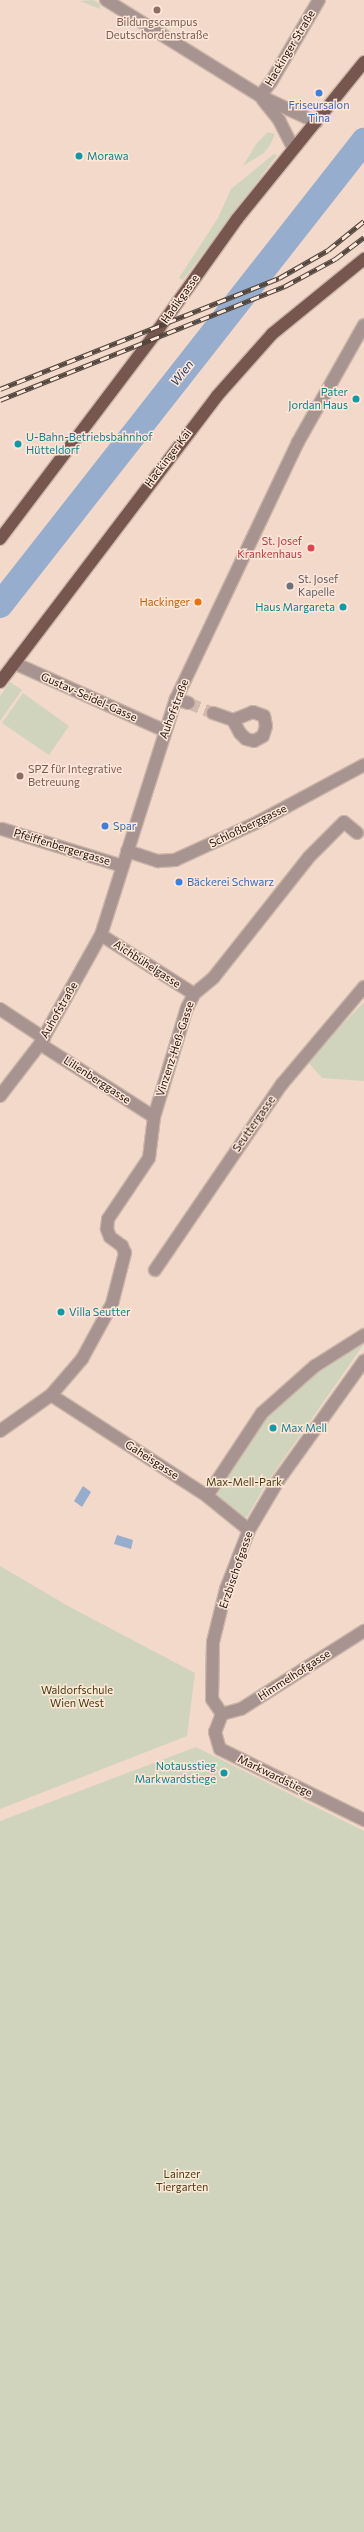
<!DOCTYPE html>
<meta charset="utf-8">
<style>
body{margin:0}
#map{position:relative;width:364px;height:2532px;overflow:hidden;background:#f2d9ca;font-family:Commissioner,sans-serif}
div>[style]{position:absolute}
.green>*{inset:0;background:#d1d4bc}
.water>*{inset:0;background:#97adcd}
.river>*{height:26px;margin:-13px;padding:0 13px;transform-origin:13px;border-radius:13px;background:#97adcd}
.minor-tunnel>*{height:12px;margin-top:-6px;transform-origin:0;background:repeating-linear-gradient(90deg,#d1bbae 0 12px,transparent 0 18px)}
.roads{filter:drop-shadow(1px 0 #cbb5a8) drop-shadow(-1px 0 #cbb5a8) drop-shadow(0 1px #cbb5a8) drop-shadow(0 -1px #cbb5a8)}
.minor>*{height:12px;margin:-6px;padding:0 6px;transform-origin:6px;border-radius:6px;background:#a79490}
.major>*{height:12px;margin:-6px;padding:0 6px;transform-origin:6px;border-radius:6px;background:#76564f}
.rail>*{height:4.5px;margin-top:-2.25px;transform-origin:0;background:repeating-linear-gradient(90deg,#ffe6d7 0 9px,#52463e 0 18px);box-sizing:border-box;border-block:1px solid #52463e}
.dots>*{width:11px;height:11px;translate:-50% -50%;box-sizing:border-box;border:2px solid #ffe6d7;border-radius:50%}
span{translate:-50% -50%;white-space:nowrap;text-align:center;line-height:1.15;-webkit-text-stroke:3px #ffe6d7;paint-order:stroke}
.education-label{font-size:11px;color:#785e54}
.left{translate:0 -50%;text-align:left}
.street-label{font-size:11px;color:#19110c}
.shop-label{font-size:11px;color:#366cbe}
.culture-label{font-size:11px;color:#0d838f}
.right{translate:-100% -50%;text-align:right}
.health-label{font-size:11px;color:#be3a42}
.worship-label{font-size:11px;color:#5b616d}
.food-label{font-size:11px;color:#c56008}
.park-label{font-size:11px;color:#3e4011}
.water-label{font-size:12px;color:#213d68;font-style:italic}
</style>
<div id="map">
<div class="green">
<i style="clip-path:polygon(93px 0,100px 4px,100px 9px,80px 1px)"></i>
<i style="clip-path:polygon(268px 132px,275px 134px,270px 145px,264px 153px,243px 166px,256px 144px)"></i>
<i style="clip-path:polygon(274px 154px,277px 155px,183px 280px,179px 278px,218px 218px,231px 189px)"></i>
<i style="clip-path:polygon(10px 682px,22px 690px,0 721px,0 696px)"></i>
<i style="clip-path:polygon(23px 693px,69px 726px,49px 755px,2px 723px)"></i>
<i style="clip-path:polygon(364px 1002px,364px 1081px,322px 1078px,307px 1061px)"></i>
<i style="clip-path:polygon(364px 1339px,364px 1344px,266px 1484px,247px 1517px,239px 1516px,216px 1498px,226px 1473px,265px 1416px,313px 1373px)"></i>
<i style="clip-path:polygon(0 1566px,68px 1606px,195px 1673px,187px 1736px,0 1809px)"></i>
<i style="clip-path:polygon(196px 1747px,364px 1831px,364px 2532px,0 2532px,0 1821px)"></i>
</div>
<div class="water">
<i style="clip-path:polygon(83px 1486px,91px 1492px,82px 1507px,74px 1501px)"></i>
<i style="clip-path:polygon(117px 1535px,133px 1540px,131px 1549px,114px 1544px)"></i>
</div>
<div class="river">
<i style="left:0;top:605px;width:590px;rotate:-51.89deg"></i>
</div>
<div class="minor-tunnel">
<i style="left:188px;top:703px;width:27px;rotate:22deg"></i>
</div>
<div class="roads">
<div class="minor">
<i style="left:106px;top:0;width:181px;rotate:31.9deg"></i>
<i style="left:260px;top:96px;width:62px;rotate:24.9deg"></i>
<i style="left:260px;top:96px;width:18px;rotate:-52deg"></i>
<i style="left:271px;top:82px;width:95px;rotate:-59.7deg"></i>
<i style="left:263px;top:100px;width:26px;rotate:51deg"></i>
<i style="left:279px;top:120px;width:31px;rotate:63deg"></i>
<i style="left:14px;top:663px;width:166px;rotate:24.2deg"></i>
<i style="left:176px;top:699px;width:13px;rotate:18deg"></i>
<i style="left:213px;top:713px;width:21px;rotate:19deg"></i>
<i style="left:233px;top:720px;width:15px;rotate:62deg"></i>
<i style="left:240px;top:733px;width:8px;rotate:45deg"></i>
<i style="left:246px;top:739px;width:8px;rotate:14deg"></i>
<i style="left:254px;top:741px;width:10px;rotate:-29deg"></i>
<i style="left:263px;top:736px;width:10px;rotate:-73deg"></i>
<i style="left:266px;top:726px;width:10px;rotate:-101deg"></i>
<i style="left:264px;top:716px;width:12px;rotate:-160deg"></i>
<i style="left:253px;top:712px;width:22px;rotate:158deg"></i>
<i style="left:2px;top:829px;width:126px;rotate:17.1deg"></i>
<i style="left:127px;top:851px;width:33px;rotate:18deg"></i>
<i style="left:158px;top:861px;width:17px;rotate:-3deg"></i>
<i style="left:175px;top:860px;width:91px;rotate:-24.6deg"></i>
<i style="left:258px;top:822px;width:120px;rotate:-28.3deg"></i>
<i style="left:101px;top:935px;width:110px;rotate:32.4deg"></i>
<i style="left:0;top:1009px;width:53px;rotate:33.4deg"></i>
<i style="left:40px;top:1044px;width:135px;rotate:32.6deg"></i>
<i style="left:0;top:1096px;width:66px;rotate:-52.4deg"></i>
<i style="left:40px;top:1044px;width:125px;rotate:-60.8deg"></i>
<i style="left:101px;top:935px;width:248px;rotate:-72.4deg"></i>
<i style="left:176px;top:699px;width:284px;rotate:-64.6deg"></i>
<i style="left:298px;top:442px;width:134px;rotate:-60.6deg"></i>
<i style="left:155px;top:1270px;width:225px;rotate:-55.7deg"></i>
<i style="left:282px;top:1084px;width:127px;rotate:-49.8deg"></i>
<i style="left:51px;top:1395px;width:186px;rotate:32.9deg"></i>
<i style="left:207px;top:1496px;width:54px;rotate:39deg"></i>
<i style="left:0;top:1431px;width:62px;rotate:-35.2deg"></i>
<i style="left:51px;top:1395px;width:48px;rotate:-49.3deg"></i>
<i style="left:82px;top:1359px;width:63px;rotate:-61.4deg"></i>
<i style="left:112px;top:1304px;width:53px;rotate:-75.7deg"></i>
<i style="left:125px;top:1253px;width:8px;rotate:-113deg"></i>
<i style="left:122px;top:1246px;width:15px;rotate:-143deg"></i>
<i style="left:110px;top:1237px;width:9px;rotate:-111deg"></i>
<i style="left:107px;top:1229px;width:10px;rotate:-84deg"></i>
<i style="left:108px;top:1219px;width:73px;rotate:-56.1deg"></i>
<i style="left:149px;top:1158px;width:41px;rotate:-83deg"></i>
<i style="left:154px;top:1117px;width:114px;rotate:-73.2deg"></i>
<i style="left:187px;top:1008px;width:16px;rotate:-63deg"></i>
<i style="left:194px;top:994px;width:26px;rotate:-40deg"></i>
<i style="left:214px;top:977px;width:153px;rotate:-51.6deg"></i>
<i style="left:309px;top:857px;width:49px;rotate:-45deg"></i>
<i style="left:344px;top:822px;width:17px;rotate:40deg"></i>
<i style="left:207px;top:1496px;width:100px;rotate:-56.5deg"></i>
<i style="left:262px;top:1413px;width:71px;rotate:-41.6deg"></i>
<i style="left:315px;top:1366px;width:58px;rotate:-32.3deg"></i>
<i style="left:222px;top:1714px;width:18px;rotate:-124deg"></i>
<i style="left:212px;top:1699px;width:57px;rotate:-89deg"></i>
<i style="left:213px;top:1642px;width:55px;rotate:-76.2deg"></i>
<i style="left:226px;top:1589px;width:63px;rotate:-68.7deg"></i>
<i style="left:249px;top:1530px;width:57px;rotate:-59.4deg"></i>
<i style="left:278px;top:1481px;width:148px;rotate:-54.4deg"></i>
<i style="left:222px;top:1714px;width:19px;rotate:111deg"></i>
<i style="left:215px;top:1732px;width:18px;rotate:74deg"></i>
<i style="left:220px;top:1749px;width:161px;rotate:26.2deg"></i>
<i style="left:222px;top:1714px;width:20px;rotate:-15deg"></i>
<i style="left:241px;top:1709px;width:146px;rotate:-32.4deg"></i>
</div>
<div class="major">
<i style="left:0;top:539px;width:257px;rotate:-52.9deg"></i>
<i style="left:155px;top:334px;width:141px;rotate:-54.5deg"></i>
<i style="left:237px;top:219px;width:202px;rotate:-51deg"></i>
<i style="left:0;top:682px;width:359px;rotate:-52.8deg"></i>
<i style="left:217px;top:396px;width:83px;rotate:-48.4deg"></i>
<i style="left:272px;top:334px;width:119px;rotate:-39.2deg"></i>
</div>
</div>
<div class="rail">
<i style="left:0;top:389px;width:300px;rotate:-21.7deg"></i>
<i style="left:279px;top:278px;width:56px;rotate:-29.7deg"></i>
<i style="left:328px;top:250px;width:46px;rotate:-38.9deg"></i>
<i style="left:0;top:400px;width:307px;rotate:-21.8deg"></i>
<i style="left:285px;top:286px;width:57px;rotate:-28.4deg"></i>
<i style="left:335px;top:259px;width:36px;rotate:-37deg"></i>
</div>
<div class="dots">
<i style="left:157px;top:10px;background:#8d6e63"></i>
<i style="left:319px;top:93px;background:#3f7fe0"></i>
<i style="left:79px;top:156px;background:#0f9aa8"></i>
<i style="left:356px;top:399px;background:#0f9aa8"></i>
<i style="left:18px;top:444px;background:#0f9aa8"></i>
<i style="left:311px;top:548px;background:#e0444e"></i>
<i style="left:290px;top:586px;background:#6b7280"></i>
<i style="left:198px;top:602px;background:#e8710a"></i>
<i style="left:343px;top:607px;background:#0f9aa8"></i>
<i style="left:20px;top:776px;background:#8d6e63"></i>
<i style="left:105px;top:826px;background:#3f7fe0"></i>
<i style="left:179px;top:882px;background:#3f7fe0"></i>
<i style="left:61px;top:1312px;background:#0f9aa8"></i>
<i style="left:273px;top:1428px;background:#0f9aa8"></i>
<i style="left:224px;top:1773px;background:#0f9aa8"></i>
</div>
<div class="education-label">
<span style="left:157px;top:29px">Bildungscampus<br>Deutschordenstraße</span>
<span class="left" style="left:28px;top:776px">SPZ für Integrative<br>Betreuung</span>
</div>
<div class="street-label">
<span style="left:290px;top:48px;rotate:-59deg">Hackinger Straße</span>
<span style="left:180px;top:299px;rotate:-55deg">Hadikgasse</span>
<span style="left:168px;top:458px;rotate:-53deg">Hackinger Kai</span>
<span style="left:89px;top:697px;rotate:24deg">Gustav-Seidel-Gasse</span>
<span style="left:174px;top:709px;rotate:-69deg">Auhofstraße</span>
<span style="left:248px;top:826px;rotate:-26deg">Schloßberggasse</span>
<span style="left:62px;top:847px;rotate:17deg">Pfeiffenbergergasse</span>
<span style="left:147px;top:964px;rotate:33deg">Aichbühelgasse</span>
<span style="left:59px;top:1010px;rotate:-60deg">Auhofstraße</span>
<span style="left:175px;top:1049px;rotate:-72deg">Vinzenz-Heß-Gasse</span>
<span style="left:97px;top:1080px;rotate:33deg">Lilienberggasse</span>
<span style="left:254px;top:1124px;rotate:-55deg">Seuttergasse</span>
<span style="left:152px;top:1460px;rotate:33deg">Gaheisgasse</span>
<span style="left:236px;top:1570px;rotate:-71deg">Erzbischofgasse</span>
<span style="left:294px;top:1675px;rotate:-33deg">Himmelhofgasse</span>
<span style="left:275px;top:1776px;rotate:26deg">Markwardstiege</span>
</div>
<div class="shop-label">
<span style="left:319px;top:112px">Friseursalon<br>Tina</span>
<span class="left" style="left:113px;top:826px">Spar</span>
<span class="left" style="left:187px;top:882px">Bäckerei Schwarz</span>
</div>
<div class="culture-label">
<span class="left" style="left:87px;top:156px">Morawa</span>
<span class="right" style="left:348px;top:399px">Pater<br>Jordan Haus</span>
<span class="left" style="left:26px;top:444px">U-Bahn-Betriebsbahnhof<br>Hütteldorf</span>
<span class="right" style="left:335px;top:607px">Haus Margareta</span>
<span class="left" style="left:69px;top:1312px">Villa Seutter</span>
<span class="left" style="left:281px;top:1428px">Max Mell</span>
<span class="right" style="left:216px;top:1773px">Notausstieg<br>Markwardstiege</span>
</div>
<div class="health-label">
<span class="right" style="left:302px;top:548px">St. Josef<br>Krankenhaus</span>
</div>
<div class="worship-label">
<span class="left" style="left:298px;top:586px">St. Josef<br>Kapelle</span>
</div>
<div class="food-label">
<span class="right" style="left:190px;top:602px">Hackinger</span>
</div>
<div class="park-label">
<span style="left:244px;top:1482px">Max-Mell-Park</span>
<span style="left:77px;top:1697px">Waldorfschule<br>Wien West</span>
<span style="left:182px;top:2181px">Lainzer<br>Tiergarten</span>
</div>
<div class="water-label">
<span style="left:182px;top:373px;rotate:-52deg">Wien</span>
</div>
</div>
